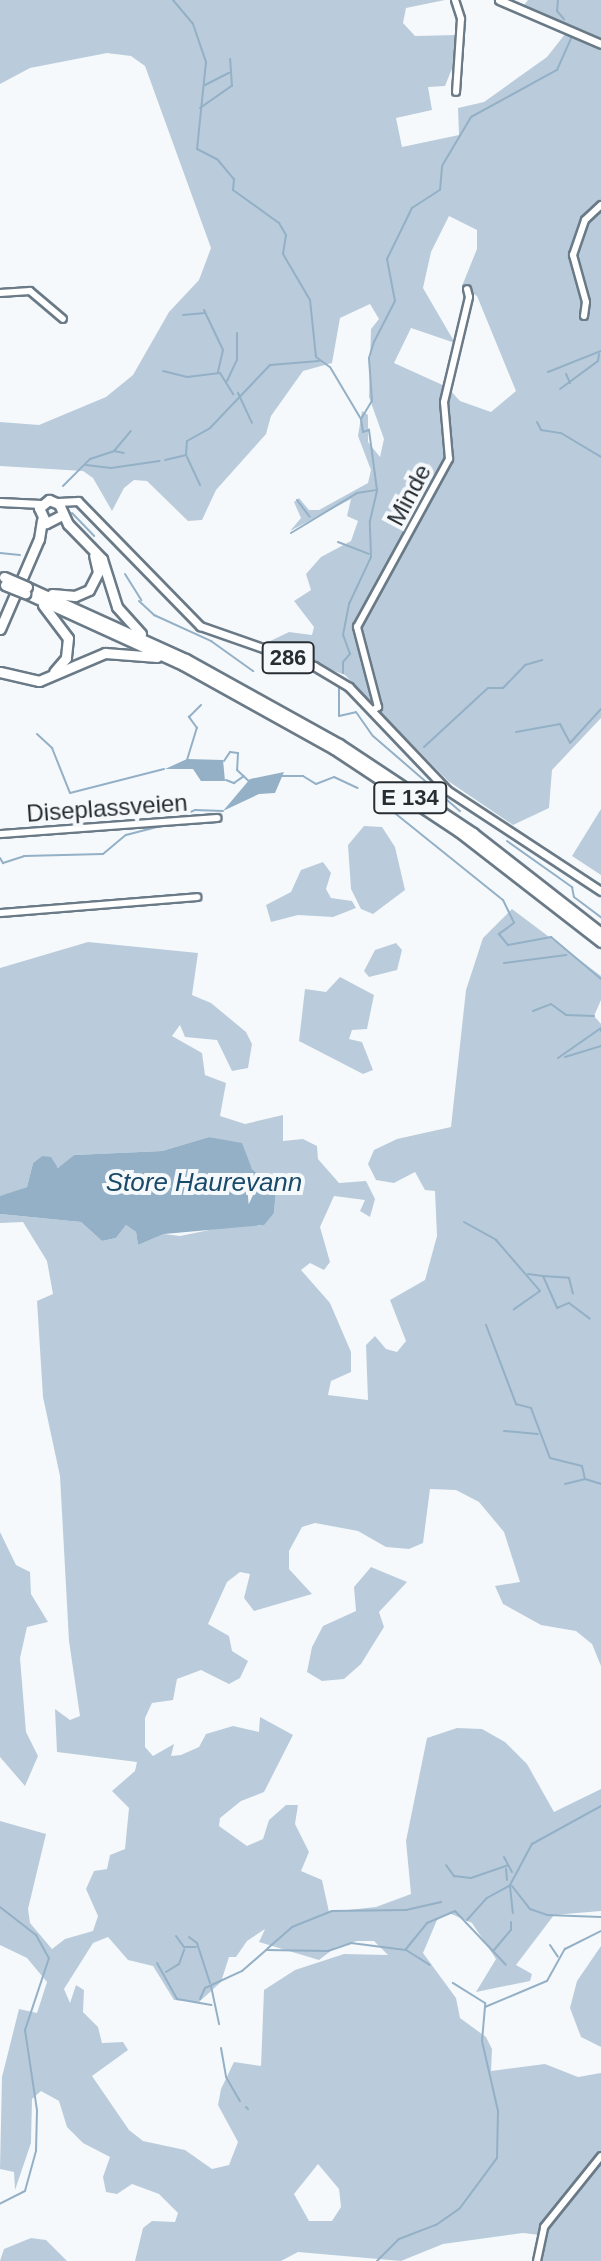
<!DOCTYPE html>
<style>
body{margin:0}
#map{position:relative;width:601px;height:2261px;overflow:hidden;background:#f6f9fc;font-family:Helvetica,sans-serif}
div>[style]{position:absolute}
.green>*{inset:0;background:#baccdb}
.water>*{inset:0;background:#93b0c6}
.stream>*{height:2px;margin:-1px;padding:0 1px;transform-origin:1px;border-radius:1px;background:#93b0c6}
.roads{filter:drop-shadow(2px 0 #6a7a87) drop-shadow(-2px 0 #6a7a87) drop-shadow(0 2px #6a7a87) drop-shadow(0 -2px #6a7a87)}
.minor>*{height:6px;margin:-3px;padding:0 3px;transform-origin:3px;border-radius:3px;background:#fff}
.major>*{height:7px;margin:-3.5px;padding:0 3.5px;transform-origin:3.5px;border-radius:3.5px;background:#fff}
.highway>*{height:9px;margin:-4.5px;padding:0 4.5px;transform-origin:4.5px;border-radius:4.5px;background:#fff}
.bridges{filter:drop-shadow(2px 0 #6a7a87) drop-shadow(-2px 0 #6a7a87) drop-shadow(0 2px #6a7a87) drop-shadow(0 -2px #6a7a87)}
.highway-bridge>*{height:9px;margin:-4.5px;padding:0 4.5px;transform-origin:4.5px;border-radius:4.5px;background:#fff}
span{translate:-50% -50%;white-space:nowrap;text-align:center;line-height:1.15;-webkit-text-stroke:8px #f6f9fc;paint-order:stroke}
.shield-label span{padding:2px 6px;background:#f6f9fc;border:2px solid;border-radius:6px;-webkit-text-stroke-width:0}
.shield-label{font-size:22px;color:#272e33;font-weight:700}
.street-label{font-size:24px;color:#272e33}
.water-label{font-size:26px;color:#1a4a6a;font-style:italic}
</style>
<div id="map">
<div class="green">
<i style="clip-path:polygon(evenodd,0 0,445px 0,406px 8px,403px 23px,415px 36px,457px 35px,457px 56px,445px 86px,428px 87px,432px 110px,396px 118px,402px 147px,459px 135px,458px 108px,484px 102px,547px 57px,569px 29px,521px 9px,528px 0,601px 0,601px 718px,552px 770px,549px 808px,513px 825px,448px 781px,345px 675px,264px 644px,289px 632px,312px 635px,314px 627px,294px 601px,311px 590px,306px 574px,321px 557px,351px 541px,358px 521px,347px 516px,351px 499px,290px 531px,301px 518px,294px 502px,299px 498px,309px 510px,319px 510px,368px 483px,371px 470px,358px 436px,362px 411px,368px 415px,368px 442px,380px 457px,384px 439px,369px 397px,371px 329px,379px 319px,370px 304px,340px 318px,332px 363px,303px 371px,271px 416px,266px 434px,216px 490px,202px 520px,188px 521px,147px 481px,134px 480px,124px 488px,112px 511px,93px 478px,83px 471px,0 466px,0 422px,39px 425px,106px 397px,133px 375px,169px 312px,199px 280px,211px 248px,145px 66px,131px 56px,107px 53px,30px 68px,0 84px,0 0,449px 216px,477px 230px,477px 249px,462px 286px,477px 296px,516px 391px,491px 412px,460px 401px,447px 387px,394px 363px,411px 328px,455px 343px,423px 288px,431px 252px,449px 216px)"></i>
<i style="clip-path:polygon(601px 809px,601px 875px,572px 856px)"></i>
<i style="clip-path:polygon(364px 826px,382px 827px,395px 847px,405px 890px,373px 914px,361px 909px,351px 889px,348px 845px)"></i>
<i style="clip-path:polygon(323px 862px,331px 873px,326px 889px,331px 898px,352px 901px,356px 908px,333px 917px,298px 915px,271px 922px,266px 905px,291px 892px,301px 870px)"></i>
<i style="clip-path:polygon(evenodd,512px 909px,601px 976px,601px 1000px,594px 1016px,601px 1024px,601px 1666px,592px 1644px,576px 1631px,541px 1625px,503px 1604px,495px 1586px,520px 1582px,504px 1532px,479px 1502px,456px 1490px,430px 1489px,423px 1543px,409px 1549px,386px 1547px,358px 1531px,315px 1523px,302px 1527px,289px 1551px,289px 1569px,312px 1594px,254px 1611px,244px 1598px,250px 1574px,240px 1572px,227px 1582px,208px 1624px,229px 1636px,232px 1651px,248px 1661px,240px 1678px,229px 1684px,201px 1670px,177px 1679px,173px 1700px,152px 1703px,145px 1718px,145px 1747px,153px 1756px,174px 1744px,171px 1756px,181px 1755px,199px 1747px,206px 1734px,233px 1726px,259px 1732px,260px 1717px,293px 1735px,264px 1792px,241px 1801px,220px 1818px,219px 1826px,247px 1846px,263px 1839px,269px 1820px,286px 1805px,298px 1805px,295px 1824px,309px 1852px,301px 1871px,322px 1880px,329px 1912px,376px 1907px,411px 1894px,406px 1841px,427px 1738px,457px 1728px,482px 1729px,505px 1742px,527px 1764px,554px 1812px,601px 1789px,601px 1911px,554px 1915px,516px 1965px,532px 1974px,530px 1981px,476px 1992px,496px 1959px,472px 1923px,449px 1913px,437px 1920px,423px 1953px,456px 1998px,460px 2018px,486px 2037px,492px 2049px,491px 2071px,545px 2064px,578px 2077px,601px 2073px,601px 2261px,540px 2261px,540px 2235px,523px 2233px,443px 2244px,401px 2261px,298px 2252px,281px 2261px,135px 2261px,143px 2228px,152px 2221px,175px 2222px,178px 2213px,159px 2194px,132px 2184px,117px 2194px,106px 2192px,103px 2177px,110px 2157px,83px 2143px,67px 2127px,59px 2101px,41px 2091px,32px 2099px,31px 2143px,15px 2190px,14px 2172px,0 2169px,2px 2077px,19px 2009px,37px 2013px,47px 1982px,27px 1958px,0 1945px,0 1821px,46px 1834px,28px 1909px,30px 1923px,52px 1949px,65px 1939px,93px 1931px,98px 1916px,86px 1889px,94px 1871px,107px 1869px,110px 1855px,125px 1849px,129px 1808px,112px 1791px,135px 1771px,137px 1762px,57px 1752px,55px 1709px,70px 1720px,80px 1716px,69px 1641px,60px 1476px,43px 1397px,37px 1301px,53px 1294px,47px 1261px,23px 1222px,0 1223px,0 1214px,81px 1222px,102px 1241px,116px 1238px,126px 1225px,136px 1232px,138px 1245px,164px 1234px,180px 1236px,244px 1223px,260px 1226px,274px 1213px,276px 1189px,252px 1169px,237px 1143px,209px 1137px,162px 1151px,74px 1155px,59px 1168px,42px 1156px,33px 1163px,27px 1187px,0 1197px,0 968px,88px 942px,198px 953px,192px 995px,211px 1003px,246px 1032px,252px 1044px,248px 1068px,232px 1071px,217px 1040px,185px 1037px,180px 1025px,172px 1036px,202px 1053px,205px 1075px,226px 1083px,220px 1116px,245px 1124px,283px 1115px,283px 1141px,303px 1139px,317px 1146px,318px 1159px,339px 1183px,366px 1181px,375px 1199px,370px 1217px,360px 1211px,365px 1200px,334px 1196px,320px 1227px,330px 1262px,324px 1270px,310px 1263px,301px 1270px,330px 1303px,351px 1352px,351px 1372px,331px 1381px,328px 1395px,368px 1400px,366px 1345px,375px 1336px,386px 1349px,397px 1352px,406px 1341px,390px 1300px,425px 1280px,437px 1236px,435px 1191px,425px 1190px,415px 1172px,394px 1183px,376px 1180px,368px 1164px,374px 1150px,397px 1139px,451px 1127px,466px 990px,483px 938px,512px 909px,265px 1929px,259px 1942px,319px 1960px,336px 1947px,357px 1941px,374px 1941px,388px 1955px,344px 1954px,295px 1970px,264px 1990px,261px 2066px,234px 2062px,221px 2089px,218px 2105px,238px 2142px,229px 2165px,212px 2169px,185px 2150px,143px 2141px,129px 2130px,92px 2076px,128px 2050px,123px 2042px,102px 2043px,98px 2027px,83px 2012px,84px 1990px,76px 1985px,70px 2003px,64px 1989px,93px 1943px,108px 1937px,128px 1960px,153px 1966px,174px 2000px,199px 2002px,221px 1982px,229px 1957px,236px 1957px,247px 1941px,265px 1929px,512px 909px,318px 2164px,339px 2189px,341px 2207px,332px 2221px,309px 2221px,294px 2194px,318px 2164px)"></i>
<i style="clip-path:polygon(396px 943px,402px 950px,397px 970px,369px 977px,364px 971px,375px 950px)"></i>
<i style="clip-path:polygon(340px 977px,374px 995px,367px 1029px,352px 1030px,349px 1039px,362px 1042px,373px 1070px,363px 1074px,299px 1041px,305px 989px,326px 992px)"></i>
<i style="clip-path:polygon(0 1532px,16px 1565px,30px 1572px,31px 1594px,48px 1622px,27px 1627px,20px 1658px,26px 1732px,38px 1756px,25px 1786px,0 1757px)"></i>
<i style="clip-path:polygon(371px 1567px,407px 1582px,379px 1612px,384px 1627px,361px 1664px,344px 1679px,322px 1681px,307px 1672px,312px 1647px,323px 1626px,356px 1611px,354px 1587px)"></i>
<i style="clip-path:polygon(601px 1946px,601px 2047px,581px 2037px,570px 2008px,577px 1981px)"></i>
<i style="clip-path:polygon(31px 2238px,46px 2240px,67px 2261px,0 2261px,4px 2249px)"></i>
</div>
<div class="water">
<i style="clip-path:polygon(187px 759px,223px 760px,225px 781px,201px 781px,193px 769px,165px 769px)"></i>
<i style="clip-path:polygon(284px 772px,275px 793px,259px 794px,223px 811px,250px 779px)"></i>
<i style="clip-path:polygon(209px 1137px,242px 1143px,252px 1169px,276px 1189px,274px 1213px,264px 1225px,164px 1234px,138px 1245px,136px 1232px,126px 1225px,116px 1238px,102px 1241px,81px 1222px,0 1214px,0 1196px,27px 1187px,33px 1163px,42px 1156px,51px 1157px,58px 1168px,74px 1155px,162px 1151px)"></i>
</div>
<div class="stream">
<i style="left:173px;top:0;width:31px;rotate:50deg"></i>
<i style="left:193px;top:24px;width:40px;rotate:71.1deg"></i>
<i style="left:206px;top:62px;width:87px;rotate:95.9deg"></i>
<i style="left:197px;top:149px;width:22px;rotate:27deg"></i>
<i style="left:217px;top:159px;width:26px;rotate:50deg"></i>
<i style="left:234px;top:179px;width:11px;rotate:95deg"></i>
<i style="left:233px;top:190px;width:57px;rotate:35.7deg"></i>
<i style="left:279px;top:223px;width:14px;rotate:60deg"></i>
<i style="left:286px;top:235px;width:19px;rotate:99deg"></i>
<i style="left:283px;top:254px;width:53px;rotate:59.6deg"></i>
<i style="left:310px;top:300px;width:57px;rotate:84deg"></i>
<i style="left:316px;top:357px;width:17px;rotate:36deg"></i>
<i style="left:330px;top:367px;width:61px;rotate:59.2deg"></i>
<i style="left:558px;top:0;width:11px;rotate:95deg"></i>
<i style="left:557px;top:11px;width:11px;rotate:49deg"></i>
<i style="left:205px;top:85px;width:27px;rotate:-27deg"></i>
<i style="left:200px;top:108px;width:39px;rotate:-35deg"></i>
<i style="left:232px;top:86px;width:27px;rotate:-94deg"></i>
<i style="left:204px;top:310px;width:44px;rotate:64.6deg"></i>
<i style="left:223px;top:350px;width:23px;rotate:103deg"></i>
<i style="left:183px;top:315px;width:22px;rotate:-5deg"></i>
<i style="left:163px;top:371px;width:25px;rotate:14deg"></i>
<i style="left:187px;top:377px;width:33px;rotate:-7deg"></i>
<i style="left:220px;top:373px;width:25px;rotate:58deg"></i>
<i style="left:548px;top:372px;width:57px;rotate:-21.6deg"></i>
<i style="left:566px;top:374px;width:10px;rotate:66deg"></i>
<i style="left:227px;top:381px;width:23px;rotate:-65deg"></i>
<i style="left:237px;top:360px;width:27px;rotate:-90deg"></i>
<i style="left:560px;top:389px;width:47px;rotate:-36.4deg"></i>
<i style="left:598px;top:361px;width:7px;rotate:-82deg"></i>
<i style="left:238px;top:393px;width:33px;rotate:65deg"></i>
<i style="left:537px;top:422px;width:9px;rotate:63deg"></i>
<i style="left:541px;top:430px;width:20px;rotate:9deg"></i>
<i style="left:561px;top:433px;width:47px;rotate:31deg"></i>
<i style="left:114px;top:451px;width:26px;rotate:-50deg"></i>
<i style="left:187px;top:457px;width:31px;rotate:65deg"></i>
<i style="left:165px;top:460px;width:22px;rotate:-13deg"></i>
<i style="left:186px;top:455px;width:14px;rotate:-86deg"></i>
<i style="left:187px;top:441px;width:26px;rotate:-29deg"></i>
<i style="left:210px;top:428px;width:87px;rotate:-46.4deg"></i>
<i style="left:270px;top:365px;width:49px;rotate:-4.7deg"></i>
<i style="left:86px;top:465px;width:25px;rotate:7deg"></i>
<i style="left:111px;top:468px;width:49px;rotate:-8.1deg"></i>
<i style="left:63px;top:486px;width:38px;rotate:-45deg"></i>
<i style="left:90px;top:459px;width:25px;rotate:-18deg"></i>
<i style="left:114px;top:451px;width:10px;rotate:11deg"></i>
<i style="left:297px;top:500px;width:21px;rotate:53deg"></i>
<i style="left:72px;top:513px;width:32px;rotate:46deg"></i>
<i style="left:291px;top:533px;width:77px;rotate:-31.2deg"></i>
<i style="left:357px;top:493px;width:20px;rotate:-9deg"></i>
<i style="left:338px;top:542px;width:33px;rotate:21deg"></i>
<i style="left:0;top:553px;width:20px;rotate:6deg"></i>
<i style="left:125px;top:574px;width:31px;rotate:58deg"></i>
<i style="left:139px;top:601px;width:21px;rotate:43deg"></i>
<i style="left:154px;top:615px;width:63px;rotate:24.5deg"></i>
<i style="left:211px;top:641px;width:52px;rotate:35.5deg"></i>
<i style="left:343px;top:673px;width:11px;rotate:-90deg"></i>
<i style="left:343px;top:662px;width:11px;rotate:-49deg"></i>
<i style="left:350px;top:654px;width:20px;rotate:-110deg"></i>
<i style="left:343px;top:635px;width:32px;rotate:-79deg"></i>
<i style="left:349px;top:604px;width:52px;rotate:-64.9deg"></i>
<i style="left:371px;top:557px;width:36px;rotate:-92deg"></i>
<i style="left:370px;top:521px;width:32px;rotate:-77deg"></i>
<i style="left:377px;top:490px;width:61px;rotate:-97.6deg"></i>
<i style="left:369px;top:430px;width:6px;rotate:162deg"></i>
<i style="left:363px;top:432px;width:13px;rotate:-99deg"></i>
<i style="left:361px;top:419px;width:21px;rotate:-59deg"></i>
<i style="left:372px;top:401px;width:43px;rotate:-94deg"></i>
<i style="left:369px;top:358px;width:17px;rotate:-73deg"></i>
<i style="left:374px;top:342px;width:46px;rotate:-62.9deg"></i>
<i style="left:395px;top:301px;width:43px;rotate:-100.8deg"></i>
<i style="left:387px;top:259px;width:57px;rotate:-63.9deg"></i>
<i style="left:412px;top:208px;width:33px;rotate:-33deg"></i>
<i style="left:440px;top:190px;width:24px;rotate:-85deg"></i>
<i style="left:442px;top:166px;width:57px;rotate:-59.4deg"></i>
<i style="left:471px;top:117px;width:98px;rotate:-28.7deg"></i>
<i style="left:557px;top:70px;width:37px;rotate:-66deg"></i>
<i style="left:339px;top:687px;width:29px;rotate:90deg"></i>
<i style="left:339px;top:716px;width:17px;rotate:-13deg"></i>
<i style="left:356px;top:712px;width:29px;rotate:55deg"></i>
<i style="left:373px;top:736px;width:115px;rotate:40.8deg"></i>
<i style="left:516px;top:732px;width:45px;rotate:-10.3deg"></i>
<i style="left:560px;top:724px;width:21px;rotate:62deg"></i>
<i style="left:570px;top:743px;width:46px;rotate:-47.6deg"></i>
<i style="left:37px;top:734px;width:21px;rotate:43deg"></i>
<i style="left:52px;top:748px;width:48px;rotate:68.2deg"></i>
<i style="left:70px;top:793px;width:97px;rotate:-14.3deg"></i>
<i style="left:424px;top:747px;width:87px;rotate:-42.7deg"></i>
<i style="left:488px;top:688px;width:15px"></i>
<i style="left:503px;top:688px;width:32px;rotate:-46deg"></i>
<i style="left:525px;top:665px;width:18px;rotate:-16deg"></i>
<i style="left:187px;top:760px;width:34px;rotate:-73deg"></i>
<i style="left:197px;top:728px;width:14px;rotate:-126deg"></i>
<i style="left:189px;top:717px;width:17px;rotate:-45deg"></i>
<i style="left:224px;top:761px;width:11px;rotate:-56deg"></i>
<i style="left:230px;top:752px;width:8px;rotate:7deg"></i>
<i style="left:238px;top:753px;width:17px;rotate:93deg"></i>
<i style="left:237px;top:770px;width:16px;rotate:43deg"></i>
<i style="left:282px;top:776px;width:21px"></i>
<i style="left:303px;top:776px;width:15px;rotate:32deg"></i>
<i style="left:316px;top:784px;width:19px;rotate:-21deg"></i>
<i style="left:334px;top:777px;width:26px;rotate:25deg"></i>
<i style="left:226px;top:780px;width:9px;rotate:21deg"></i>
<i style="left:234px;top:783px;width:12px;rotate:-35deg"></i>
<i style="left:386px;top:806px;width:150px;rotate:38.8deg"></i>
<i style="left:503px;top:900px;width:25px;rotate:64deg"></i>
<i style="left:514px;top:923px;width:19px;rotate:144deg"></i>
<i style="left:499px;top:934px;width:14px;rotate:51deg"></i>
<i style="left:508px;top:945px;width:44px;rotate:-10.5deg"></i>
<i style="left:551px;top:937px;width:65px;rotate:40deg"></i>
<i style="left:177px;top:818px;width:20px;rotate:-24deg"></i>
<i style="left:195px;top:810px;width:28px;rotate:2deg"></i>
<i style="left:507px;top:841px;width:80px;rotate:35.3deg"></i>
<i style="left:572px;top:887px;width:10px;rotate:79deg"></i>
<i style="left:574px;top:897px;width:34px;rotate:37deg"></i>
<i style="left:0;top:858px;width:6px;rotate:59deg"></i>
<i style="left:3px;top:863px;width:22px;rotate:-18deg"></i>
<i style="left:24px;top:856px;width:79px;rotate:-1.5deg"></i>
<i style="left:103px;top:854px;width:30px;rotate:-40deg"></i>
<i style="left:126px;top:835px;width:40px;rotate:-14.4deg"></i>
<i style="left:504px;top:963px;width:63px;rotate:-7.4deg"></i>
<i style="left:533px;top:1011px;width:19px;rotate:-21deg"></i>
<i style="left:551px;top:1004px;width:19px;rotate:36deg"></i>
<i style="left:566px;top:1015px;width:28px;rotate:2deg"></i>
<i style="left:601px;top:1030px;width:1px;rotate:90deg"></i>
<i style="left:565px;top:1057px;width:38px;rotate:-17deg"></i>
<i style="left:558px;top:1058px;width:52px;rotate:-34.9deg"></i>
<i style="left:464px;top:1222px;width:37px;rotate:29deg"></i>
<i style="left:496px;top:1240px;width:67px;rotate:49.2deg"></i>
<i style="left:540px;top:1291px;width:32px;rotate:145deg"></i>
<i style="left:528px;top:1274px;width:15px;rotate:8deg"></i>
<i style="left:543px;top:1276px;width:35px;rotate:66deg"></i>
<i style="left:557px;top:1308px;width:13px;rotate:-23deg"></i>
<i style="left:569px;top:1303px;width:26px;rotate:37deg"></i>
<i style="left:543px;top:1276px;width:26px;rotate:4deg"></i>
<i style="left:569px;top:1278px;width:16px;rotate:76deg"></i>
<i style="left:486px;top:1325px;width:85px;rotate:69.2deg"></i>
<i style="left:516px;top:1404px;width:16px;rotate:15deg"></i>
<i style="left:531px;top:1408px;width:53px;rotate:69.2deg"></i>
<i style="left:550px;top:1458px;width:33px;rotate:14deg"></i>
<i style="left:582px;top:1466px;width:13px;rotate:77deg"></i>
<i style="left:585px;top:1479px;width:17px;rotate:17deg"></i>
<i style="left:504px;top:1431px;width:34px;rotate:5deg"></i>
<i style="left:565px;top:1484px;width:21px;rotate:-14deg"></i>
<i style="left:504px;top:1857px;width:17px;rotate:62deg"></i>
<i style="left:446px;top:1865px;width:14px;rotate:54deg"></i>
<i style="left:454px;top:1876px;width:17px;rotate:7deg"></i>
<i style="left:471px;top:1878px;width:39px;rotate:-19deg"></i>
<i style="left:506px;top:1869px;width:11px;rotate:85deg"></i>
<i style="left:510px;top:1886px;width:27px;rotate:84deg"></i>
<i style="left:512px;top:1886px;width:29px;rotate:52deg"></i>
<i style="left:530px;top:1909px;width:18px;rotate:19deg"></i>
<i style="left:547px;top:1915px;width:54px;rotate:2.1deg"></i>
<i style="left:0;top:1907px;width:46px;rotate:37.9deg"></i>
<i style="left:36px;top:1935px;width:26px;rotate:61deg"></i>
<i style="left:49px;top:1958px;width:76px;rotate:108.4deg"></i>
<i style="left:25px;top:2030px;width:81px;rotate:81.5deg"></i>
<i style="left:37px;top:2110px;width:41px;rotate:91.4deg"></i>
<i style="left:36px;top:2151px;width:41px;rotate:105.4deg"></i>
<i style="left:25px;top:2191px;width:28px;rotate:153deg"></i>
<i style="left:467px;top:1920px;width:30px;rotate:-48deg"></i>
<i style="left:487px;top:1898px;width:26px;rotate:-29deg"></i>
<i style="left:510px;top:1885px;width:47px;rotate:-61.8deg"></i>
<i style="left:532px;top:1844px;width:79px;rotate:-28.8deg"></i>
<i style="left:176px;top:1936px;width:14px;rotate:54deg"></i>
<i style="left:184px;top:1947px;width:12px"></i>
<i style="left:189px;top:1937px;width:10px;rotate:37deg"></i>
<i style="left:197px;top:1943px;width:42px;rotate:72deg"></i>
<i style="left:550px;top:1945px;width:14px;rotate:56deg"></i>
<i style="left:267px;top:1949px;width:33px;rotate:-41deg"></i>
<i style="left:292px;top:1927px;width:43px;rotate:-21.8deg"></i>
<i style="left:332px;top:1911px;width:74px;rotate:-0.8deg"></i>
<i style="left:406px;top:1910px;width:36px;rotate:-13deg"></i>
<i style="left:406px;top:1949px;width:33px;rotate:-51deg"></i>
<i style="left:427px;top:1923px;width:30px;rotate:-23deg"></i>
<i style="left:455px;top:1911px;width:74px;rotate:46.6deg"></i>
<i style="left:494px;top:1950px;width:26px;rotate:-50deg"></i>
<i style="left:511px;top:1930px;width:8px;rotate:-90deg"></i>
<i style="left:157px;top:1963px;width:41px;rotate:60.9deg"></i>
<i style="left:177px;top:1999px;width:35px;rotate:10deg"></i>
<i style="left:166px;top:1972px;width:15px;rotate:-32deg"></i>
<i style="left:179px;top:1964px;width:15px;rotate:-70deg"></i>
<i style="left:211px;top:1986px;width:39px;rotate:78deg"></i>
<i style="left:200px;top:1999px;width:12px;rotate:-66deg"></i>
<i style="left:205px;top:1988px;width:41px;rotate:-24.7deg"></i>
<i style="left:242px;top:1971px;width:32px;rotate:-41deg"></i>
<i style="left:266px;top:1950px;width:62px;rotate:0.9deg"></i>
<i style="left:328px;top:1951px;width:24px;rotate:-19deg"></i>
<i style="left:351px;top:1943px;width:55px;rotate:7.3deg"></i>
<i style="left:406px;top:1950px;width:28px;rotate:32deg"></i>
<i style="left:485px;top:2007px;width:67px;rotate:-22.8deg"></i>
<i style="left:547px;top:1981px;width:37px;rotate:-61deg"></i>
<i style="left:565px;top:1949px;width:40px;rotate:-26.6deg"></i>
<i style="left:221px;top:2048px;width:29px;rotate:80deg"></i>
<i style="left:226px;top:2077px;width:28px;rotate:60deg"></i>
<i style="left:246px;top:2107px;width:3px;rotate:45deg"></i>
<i style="left:377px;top:2261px;width:31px;rotate:-45deg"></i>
<i style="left:399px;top:2239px;width:40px;rotate:-21deg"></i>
<i style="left:436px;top:2225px;width:29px;rotate:-35deg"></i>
<i style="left:460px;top:2208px;width:62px;rotate:-53.5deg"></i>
<i style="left:497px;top:2158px;width:47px;rotate:-88.8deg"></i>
<i style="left:498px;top:2111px;width:72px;rotate:-102.9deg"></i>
<i style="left:482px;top:2041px;width:38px;rotate:-85deg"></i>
<i style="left:485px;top:2003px;width:38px;rotate:-148deg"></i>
</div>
<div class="roads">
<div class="minor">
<i style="left:455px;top:0;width:20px;rotate:72deg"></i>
<i style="left:461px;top:19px;width:73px;rotate:93.9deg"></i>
<i style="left:0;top:293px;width:30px;rotate:-4deg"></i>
<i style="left:30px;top:291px;width:43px;rotate:40.3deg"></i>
<i style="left:584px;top:316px;width:14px;rotate:-82deg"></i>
<i style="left:586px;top:302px;width:49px;rotate:-105.5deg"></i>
<i style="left:573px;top:255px;width:37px;rotate:-71deg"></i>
<i style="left:585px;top:220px;width:22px;rotate:-43deg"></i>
<i style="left:373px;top:710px;width:6px;rotate:-31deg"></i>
<i style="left:378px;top:707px;width:83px;rotate:-104.7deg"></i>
<i style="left:357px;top:627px;width:192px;rotate:-61.3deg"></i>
<i style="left:449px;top:459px;width:57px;rotate:-95deg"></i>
<i style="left:444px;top:402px;width:108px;rotate:-76.6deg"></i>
<i style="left:469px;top:297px;width:8px;rotate:-104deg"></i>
<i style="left:0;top:834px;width:218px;rotate:-4.2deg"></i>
<i style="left:0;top:913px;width:198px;rotate:-4.6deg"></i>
<i style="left:537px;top:2261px;width:35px;rotate:-78deg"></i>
<i style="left:544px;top:2227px;width:91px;rotate:-51.2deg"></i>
</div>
<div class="major">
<i style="left:499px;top:0;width:111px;rotate:23.3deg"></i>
<i style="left:0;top:502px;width:41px;rotate:2.8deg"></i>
<i style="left:58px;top:502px;width:20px;rotate:-3deg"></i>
<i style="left:78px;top:501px;width:175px;rotate:45.7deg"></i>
<i style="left:200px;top:626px;width:121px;rotate:19.3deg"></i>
<i style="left:314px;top:666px;width:41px;rotate:31deg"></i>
<i style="left:349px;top:687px;width:142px;rotate:46.4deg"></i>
<i style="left:447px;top:790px;width:184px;rotate:33.3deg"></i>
</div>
<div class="highway">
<i style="left:62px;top:515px;width:18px;rotate:153deg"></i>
<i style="left:46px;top:523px;width:17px;rotate:-115deg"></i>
<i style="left:39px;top:508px;width:13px;rotate:-39deg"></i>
<i style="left:49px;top:500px;width:11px;rotate:22deg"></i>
<i style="left:59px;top:504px;width:22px;rotate:66deg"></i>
<i style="left:68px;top:524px;width:49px;rotate:45.8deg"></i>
<i style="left:102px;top:559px;width:50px;rotate:72.6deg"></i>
<i style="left:117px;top:607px;width:36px;rotate:48deg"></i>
<i style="left:27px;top:587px;width:175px;rotate:24.4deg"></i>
<i style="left:186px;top:659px;width:175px;rotate:29.1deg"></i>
<i style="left:339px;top:744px;width:161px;rotate:33.6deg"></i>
<i style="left:473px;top:833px;width:162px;rotate:38deg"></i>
<i style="left:25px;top:593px;width:174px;rotate:24.5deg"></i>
<i style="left:183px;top:665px;width:173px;rotate:29.1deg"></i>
<i style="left:334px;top:749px;width:149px;rotate:33.5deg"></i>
<i style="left:458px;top:831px;width:181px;rotate:37.8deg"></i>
<i style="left:52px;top:594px;width:23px;rotate:5deg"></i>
<i style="left:75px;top:596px;width:15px;rotate:-23deg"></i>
<i style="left:89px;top:590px;width:20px;rotate:-63deg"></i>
<i style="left:98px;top:572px;width:17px;rotate:-103deg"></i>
<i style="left:43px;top:605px;width:41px;rotate:52.9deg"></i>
<i style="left:68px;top:638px;width:20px;rotate:96deg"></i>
<i style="left:66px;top:658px;width:18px;rotate:131deg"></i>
<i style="left:0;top:629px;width:98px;rotate:-66.6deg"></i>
<i style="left:39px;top:539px;width:19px;rotate:-81deg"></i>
<i style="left:0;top:672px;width:40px;rotate:13deg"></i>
<i style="left:39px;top:681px;width:72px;rotate:-23deg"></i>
<i style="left:105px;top:653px;width:52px;rotate:4.4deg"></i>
</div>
</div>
<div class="bridges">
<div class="highway-bridge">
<i style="left:4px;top:577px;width:25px;rotate:23deg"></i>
<i style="left:5px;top:585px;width:22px;rotate:22deg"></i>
</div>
</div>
<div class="shield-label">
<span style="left:288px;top:658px">286</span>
<span style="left:410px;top:798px">E 134</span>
</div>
<div class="street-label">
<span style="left:409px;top:495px;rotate:-62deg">Minde</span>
<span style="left:107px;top:808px;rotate:-4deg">Diseplassveien</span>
</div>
<div class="water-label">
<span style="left:204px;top:1183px">Store Haurevann</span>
</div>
</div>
